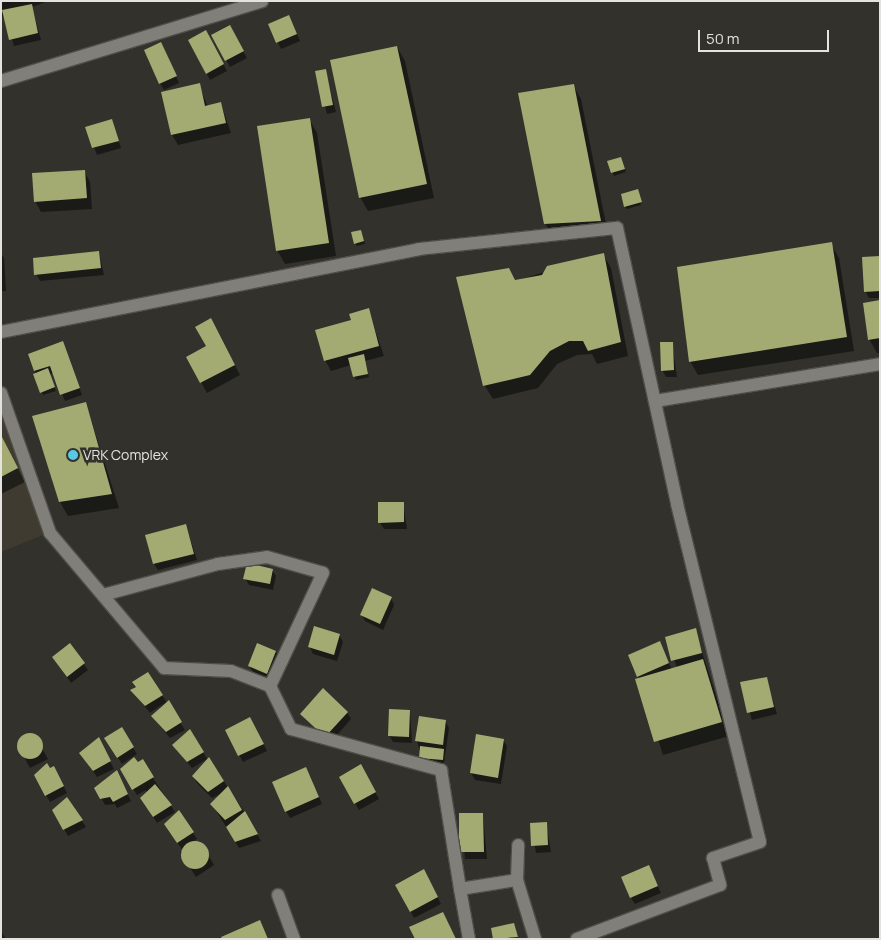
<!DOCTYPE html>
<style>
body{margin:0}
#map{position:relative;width:881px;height:940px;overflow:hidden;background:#32312c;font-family:Manrope,sans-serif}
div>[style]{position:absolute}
.built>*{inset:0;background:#3f3b30}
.shadow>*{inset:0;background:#0007}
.building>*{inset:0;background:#a3ab73}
.round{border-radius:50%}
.roads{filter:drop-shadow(1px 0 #4f4e49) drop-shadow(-1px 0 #4f4e49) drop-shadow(0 1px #4f4e49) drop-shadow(0 -1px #4f4e49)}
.minor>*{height:12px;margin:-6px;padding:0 6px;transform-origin:6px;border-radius:6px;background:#817f79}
.dots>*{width:14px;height:14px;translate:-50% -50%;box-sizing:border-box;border:2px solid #32312c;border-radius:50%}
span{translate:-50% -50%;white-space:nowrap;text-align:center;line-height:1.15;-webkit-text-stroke:5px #32312c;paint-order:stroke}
.poi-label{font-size:14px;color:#e4e3e0}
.left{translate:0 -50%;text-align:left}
.frame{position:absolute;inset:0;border:2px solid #e4e3e0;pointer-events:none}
.scale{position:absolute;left:698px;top:30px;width:131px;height:22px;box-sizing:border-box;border:2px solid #e4e3e0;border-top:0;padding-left:6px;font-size:15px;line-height:18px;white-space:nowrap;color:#e4e3e0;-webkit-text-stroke:4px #32312c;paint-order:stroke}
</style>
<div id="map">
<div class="built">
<i style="clip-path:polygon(1px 403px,43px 535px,1px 552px)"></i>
</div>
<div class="shadow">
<i style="clip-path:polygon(1px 1px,48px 1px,32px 7px,41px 40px,14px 46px,5px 16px,1px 18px)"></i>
<i style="clip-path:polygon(292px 23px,300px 41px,281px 49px,270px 25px)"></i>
<i style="clip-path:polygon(229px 27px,247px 58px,230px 67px,213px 36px)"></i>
<i style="clip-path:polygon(206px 32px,227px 71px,210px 80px,189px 40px)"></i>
<i style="clip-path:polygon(397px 47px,405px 61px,434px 198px,368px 211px,360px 197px)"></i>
<i style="clip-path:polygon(165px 51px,179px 83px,164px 90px,160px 83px)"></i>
<i style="clip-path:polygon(325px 70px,336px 112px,327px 114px,316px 72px)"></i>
<i style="clip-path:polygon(199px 85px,208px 107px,221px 104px,231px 133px,178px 145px,172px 135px)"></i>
<i style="clip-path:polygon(573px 85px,581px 99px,608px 234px,553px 237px,545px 223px)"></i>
<i style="clip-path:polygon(309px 119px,317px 133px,336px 256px,285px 264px,277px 250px)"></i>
<i style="clip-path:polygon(112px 121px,121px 148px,97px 155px,87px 128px)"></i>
<i style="clip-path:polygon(621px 158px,626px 172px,614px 176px,609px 162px)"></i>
<i style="clip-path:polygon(84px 171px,90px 182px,92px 209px,41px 212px,35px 201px)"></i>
<i style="clip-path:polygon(638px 192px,641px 205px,627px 209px,625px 207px)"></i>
<i style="clip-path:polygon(362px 234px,365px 244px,357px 246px,355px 243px)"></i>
<i style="clip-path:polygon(831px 244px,839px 258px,854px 351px,698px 375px,690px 361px,685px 330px)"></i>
<i style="clip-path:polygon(99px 252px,104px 275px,40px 281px,36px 274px)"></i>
<i style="clip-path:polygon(1px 253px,4px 258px,6px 291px,1px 291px)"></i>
<i style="clip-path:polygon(603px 254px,611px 268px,628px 356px,597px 364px,592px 354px,577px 355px,557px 364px,538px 388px,493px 399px,485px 386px,515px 281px)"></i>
<i style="clip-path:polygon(880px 257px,880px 298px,869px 298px,865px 291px)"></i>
<i style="clip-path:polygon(880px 302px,880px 353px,877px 353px,869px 339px)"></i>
<i style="clip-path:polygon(368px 310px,384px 356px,365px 361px,369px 377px,356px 380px,351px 365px,331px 371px,325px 360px,352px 321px)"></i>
<i style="clip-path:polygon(216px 330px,240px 375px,207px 393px,188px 358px,208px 347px)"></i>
<i style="clip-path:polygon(63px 343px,82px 395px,65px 401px,53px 373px,49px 374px,56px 391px,43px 395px,29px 354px)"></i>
<i style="clip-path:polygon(672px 343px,677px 377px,666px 377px,662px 370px)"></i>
<i style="clip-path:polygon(86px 404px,119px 508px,68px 516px,60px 502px)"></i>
<i style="clip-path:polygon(1px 436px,25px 482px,1px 494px)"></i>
<i style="clip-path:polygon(403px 503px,407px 529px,384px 529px,380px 523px)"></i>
<i style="clip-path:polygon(186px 526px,197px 560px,158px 570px,154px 564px)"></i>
<i style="clip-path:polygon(272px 570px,276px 576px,273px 590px,249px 585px,245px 578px)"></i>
<i style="clip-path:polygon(391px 598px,394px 605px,383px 630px,365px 621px,362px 615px)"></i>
<i style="clip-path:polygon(695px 630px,729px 736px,663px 755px,638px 676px,663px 650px,672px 670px,677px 668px,667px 637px)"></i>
<i style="clip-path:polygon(339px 635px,343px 642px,337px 661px,313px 654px,310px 647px)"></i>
<i style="clip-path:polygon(70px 645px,88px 670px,71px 683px,53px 657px)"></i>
<i style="clip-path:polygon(276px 652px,279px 659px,271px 680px,253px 672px,249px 666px)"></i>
<i style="clip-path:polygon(148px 674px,185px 730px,170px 738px,152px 716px,164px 703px,150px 713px,132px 690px)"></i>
<i style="clip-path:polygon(766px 678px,777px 714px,752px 720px,741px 683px)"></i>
<i style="clip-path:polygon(410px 711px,412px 743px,393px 742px,389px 735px)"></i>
<i style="clip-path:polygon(347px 712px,351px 719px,330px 743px,302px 714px)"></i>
<i style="clip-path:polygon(445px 721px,449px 728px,444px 763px,422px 761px,417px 741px)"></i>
<i style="clip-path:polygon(254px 725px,267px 751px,243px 762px,226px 731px)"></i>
<i style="clip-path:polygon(121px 729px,137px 754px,122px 764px,106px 739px)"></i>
<i style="clip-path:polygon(190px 730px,207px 759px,192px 768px,174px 746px)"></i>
<i style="clip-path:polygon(34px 734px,48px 759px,30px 768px,17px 744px,24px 740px,22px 736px)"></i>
<i style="clip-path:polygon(98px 739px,114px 769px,97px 777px,81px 754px)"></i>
<i style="clip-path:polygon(503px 740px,507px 746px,501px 784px,475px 780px,471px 773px)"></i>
<i style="clip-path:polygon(209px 759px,245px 813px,261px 841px,239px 848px,212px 804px,224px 792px,212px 798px,197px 783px,193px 776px)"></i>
<i style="clip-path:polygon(142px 761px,175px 812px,157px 823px,146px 805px,146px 790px,137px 795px,122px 770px)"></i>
<i style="clip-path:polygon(360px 766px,379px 799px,359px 810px,340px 777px)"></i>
<i style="clip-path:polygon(54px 768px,67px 793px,50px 802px,35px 776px)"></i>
<i style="clip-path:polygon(309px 775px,322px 804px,290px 818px,286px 811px)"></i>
<i style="clip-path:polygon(120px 779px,131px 801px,117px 808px,115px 804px,105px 805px,96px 788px)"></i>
<i style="clip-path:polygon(67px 799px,86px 827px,68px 836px,54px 811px)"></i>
<i style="clip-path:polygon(461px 814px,483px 814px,487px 859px,465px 859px)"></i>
<i style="clip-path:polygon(546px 823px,551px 852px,536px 853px,531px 824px)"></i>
<i style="clip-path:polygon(169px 831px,193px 833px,197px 839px,182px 849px)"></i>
<i style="clip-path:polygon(200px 841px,214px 865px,196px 877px,180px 852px)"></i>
<i style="clip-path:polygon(424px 871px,441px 904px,414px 918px,397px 885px)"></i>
<i style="clip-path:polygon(652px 873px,661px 893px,635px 904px,631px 898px)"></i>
<i style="clip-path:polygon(514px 925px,518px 939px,494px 939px)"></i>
<i style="clip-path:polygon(1px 931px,4px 936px,6px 939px,1px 939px)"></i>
</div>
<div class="building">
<i style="clip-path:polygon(32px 4px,38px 33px,9px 40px,2px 10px)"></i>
<i style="clip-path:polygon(289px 15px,297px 34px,276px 43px,268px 24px)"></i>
<i style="clip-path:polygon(230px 25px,244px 51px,225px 61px,211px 35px)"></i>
<i style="clip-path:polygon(206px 30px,224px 64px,206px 74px,188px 40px)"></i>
<i style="clip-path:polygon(161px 42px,177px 76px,159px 84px,144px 50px)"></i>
<i style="clip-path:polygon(397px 46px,427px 184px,359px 198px,330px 60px)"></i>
<i style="clip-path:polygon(326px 69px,333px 105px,322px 107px,315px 71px)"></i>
<i style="clip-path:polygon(200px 83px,205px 106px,221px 102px,226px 123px,171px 135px,161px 92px)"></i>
<i style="clip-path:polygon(574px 84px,601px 221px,544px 224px,518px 93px)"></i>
<i style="clip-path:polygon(310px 118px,329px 243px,276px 251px,257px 126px)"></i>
<i style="clip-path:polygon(112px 119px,119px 141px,92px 148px,85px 127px)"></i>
<i style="clip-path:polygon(621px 157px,625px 169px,611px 173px,607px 161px)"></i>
<i style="clip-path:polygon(85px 170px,87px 198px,34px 202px,32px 173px)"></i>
<i style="clip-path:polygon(638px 189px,642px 202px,624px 207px,621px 194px)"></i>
<i style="clip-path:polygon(361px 230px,364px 241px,354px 244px,351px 232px)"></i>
<i style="clip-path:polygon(832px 242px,847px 337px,689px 362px,677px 267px)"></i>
<i style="clip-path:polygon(99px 251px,101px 268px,34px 275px,33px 258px)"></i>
<i style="clip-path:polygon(604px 253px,621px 342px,588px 351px,583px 341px,569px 341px,550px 351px,530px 375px,483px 386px,456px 277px,509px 268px,515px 280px,542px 275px,547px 266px)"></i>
<i style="clip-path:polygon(880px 256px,880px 291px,864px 292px,862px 257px)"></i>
<i style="clip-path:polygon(880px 300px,880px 338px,868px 340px,863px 303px)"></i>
<i style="clip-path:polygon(369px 308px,379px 346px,324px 361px,315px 330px,351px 320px,349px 314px)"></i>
<i style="clip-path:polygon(211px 318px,235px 365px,200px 383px,186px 357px,206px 346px,195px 327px)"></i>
<i style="clip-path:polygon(63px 341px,80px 388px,60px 395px,50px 366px,34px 371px,28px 354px)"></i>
<i style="clip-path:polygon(660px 342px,673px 342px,674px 370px,661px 371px)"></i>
<i style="clip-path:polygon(364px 354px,368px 374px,353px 377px,348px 358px)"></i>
<i style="clip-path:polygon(48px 368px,55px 387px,40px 393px,33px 374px)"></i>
<i style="clip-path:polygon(86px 402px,112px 494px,59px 502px,32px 416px)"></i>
<i style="clip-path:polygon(1px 435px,18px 468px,1px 477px)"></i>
<i style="clip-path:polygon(378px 502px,404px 502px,404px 522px,378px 523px)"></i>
<i style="clip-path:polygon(186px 524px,194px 554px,153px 564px,145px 535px)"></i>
<i style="clip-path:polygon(247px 563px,273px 569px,270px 584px,243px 579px)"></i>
<i style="clip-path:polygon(372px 588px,392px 597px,380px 624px,360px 615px)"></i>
<i style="clip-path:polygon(314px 626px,340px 634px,334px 655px,308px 647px)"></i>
<i style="clip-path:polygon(696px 628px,702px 653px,671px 661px,665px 637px)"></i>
<i style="clip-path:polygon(660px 641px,669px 663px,637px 677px,628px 655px)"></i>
<i style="clip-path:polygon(70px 643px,85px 663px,67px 677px,52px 657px)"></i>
<i style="clip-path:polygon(257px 643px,276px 651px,267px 674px,248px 666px)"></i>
<i style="clip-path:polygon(703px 659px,722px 722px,654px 742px,635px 679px)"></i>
<i style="clip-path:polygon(148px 672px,163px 695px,145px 706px,130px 690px,136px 687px,132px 682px)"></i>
<i style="clip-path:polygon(767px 677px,774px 707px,747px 713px,740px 682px)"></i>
<i style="clip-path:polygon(323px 688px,348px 712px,325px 737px,300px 714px)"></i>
<i style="clip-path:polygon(169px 700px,182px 722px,166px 732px,151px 716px)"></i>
<i style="clip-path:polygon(389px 709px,410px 710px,409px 737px,388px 736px)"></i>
<i style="clip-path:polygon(419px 716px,446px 720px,443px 745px,415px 741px)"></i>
<i style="clip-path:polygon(250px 717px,264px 744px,238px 756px,225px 730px)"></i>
<i style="clip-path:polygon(122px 727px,134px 747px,117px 758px,104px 738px)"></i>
<i style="clip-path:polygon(190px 729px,204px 752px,187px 762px,172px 745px)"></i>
<i class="round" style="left:17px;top:733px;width:26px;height:26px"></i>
<i style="clip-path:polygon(476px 734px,504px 739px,498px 778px,470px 773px)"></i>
<i style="clip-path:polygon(99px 737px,111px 761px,93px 771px,79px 753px)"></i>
<i style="clip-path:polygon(420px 746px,444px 749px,443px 760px,419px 758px)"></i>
<i style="clip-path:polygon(134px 757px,138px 762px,143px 759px,154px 777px,132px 790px,120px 769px)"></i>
<i style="clip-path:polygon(209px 757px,224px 781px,208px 792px,192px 776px)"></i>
<i style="clip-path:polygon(47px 763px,50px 768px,54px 766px,64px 786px,45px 796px,34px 775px)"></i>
<i style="clip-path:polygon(361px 764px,376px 792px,354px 804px,339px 777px)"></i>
<i style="clip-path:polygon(306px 767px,319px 797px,285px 812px,272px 782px)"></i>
<i style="clip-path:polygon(117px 770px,128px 794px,113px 802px,110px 797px,100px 799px,94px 788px)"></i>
<i style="clip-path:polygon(155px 784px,172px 805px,153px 817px,140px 798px)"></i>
<i style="clip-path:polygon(228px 786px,242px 810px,225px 820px,210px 804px)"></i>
<i style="clip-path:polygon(67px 797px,83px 820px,63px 830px,52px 810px)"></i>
<i style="clip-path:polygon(179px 810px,194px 832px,177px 843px,164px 824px)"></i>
<i style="clip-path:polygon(245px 811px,258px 834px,235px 842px,226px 827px)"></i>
<i style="clip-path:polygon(459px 813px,483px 813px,484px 852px,459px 852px)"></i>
<i style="clip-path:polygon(547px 822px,548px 845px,531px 846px,530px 823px)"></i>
<i class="round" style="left:181px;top:841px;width:28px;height:28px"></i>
<i style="clip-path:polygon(649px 865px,658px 886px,630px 898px,621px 877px)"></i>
<i style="clip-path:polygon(424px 869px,438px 897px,410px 912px,395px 885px)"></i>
<i style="clip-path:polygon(443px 912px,456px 939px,415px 939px,409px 927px)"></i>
<i style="clip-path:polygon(260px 920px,268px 939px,222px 939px,221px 937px)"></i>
<i style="clip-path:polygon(514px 923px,518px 937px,493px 939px,491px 928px)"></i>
</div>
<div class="roads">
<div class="minor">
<i style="left:1px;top:81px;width:273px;rotate:-17deg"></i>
<i style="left:1px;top:332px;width:426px;rotate:-11.2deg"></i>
<i style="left:419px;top:249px;width:199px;rotate:-6.1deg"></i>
<i style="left:617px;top:228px;width:282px;rotate:77.7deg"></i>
<i style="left:677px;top:504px;width:348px;rotate:76.2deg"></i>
<i style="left:760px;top:842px;width:50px;rotate:161.2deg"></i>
<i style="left:713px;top:858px;width:28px;rotate:75deg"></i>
<i style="left:720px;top:885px;width:153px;rotate:159.3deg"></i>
<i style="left:1px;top:393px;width:148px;rotate:70.7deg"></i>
<i style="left:50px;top:533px;width:177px;rotate:49.8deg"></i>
<i style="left:164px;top:668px;width:67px;rotate:2.6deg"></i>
<i style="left:231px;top:671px;width:42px;rotate:21deg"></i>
<i style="left:270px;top:686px;width:48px;rotate:64deg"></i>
<i style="left:291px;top:729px;width:156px;rotate:15.3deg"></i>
<i style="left:441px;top:770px;width:121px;rotate:80.9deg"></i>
<i style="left:460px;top:889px;width:58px;rotate:-9deg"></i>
<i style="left:517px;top:880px;width:62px;rotate:73deg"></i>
<i style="left:655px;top:401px;width:228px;rotate:-9.3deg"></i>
<i style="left:103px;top:595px;width:119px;rotate:-15.1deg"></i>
<i style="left:218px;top:564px;width:49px;rotate:-8.1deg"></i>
<i style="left:267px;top:557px;width:58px;rotate:15.9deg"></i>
<i style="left:323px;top:573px;width:125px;rotate:115.1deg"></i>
<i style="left:517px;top:880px;width:35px;rotate:-88deg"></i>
<i style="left:460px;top:889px;width:51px;rotate:79.8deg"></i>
<i style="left:278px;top:895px;width:47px;rotate:70deg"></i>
</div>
</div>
<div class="dots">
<i style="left:73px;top:455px;background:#59c8e5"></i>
</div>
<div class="poi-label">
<span class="left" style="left:83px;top:455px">VRK Complex</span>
</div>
<div class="frame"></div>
<div class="scale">50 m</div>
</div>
